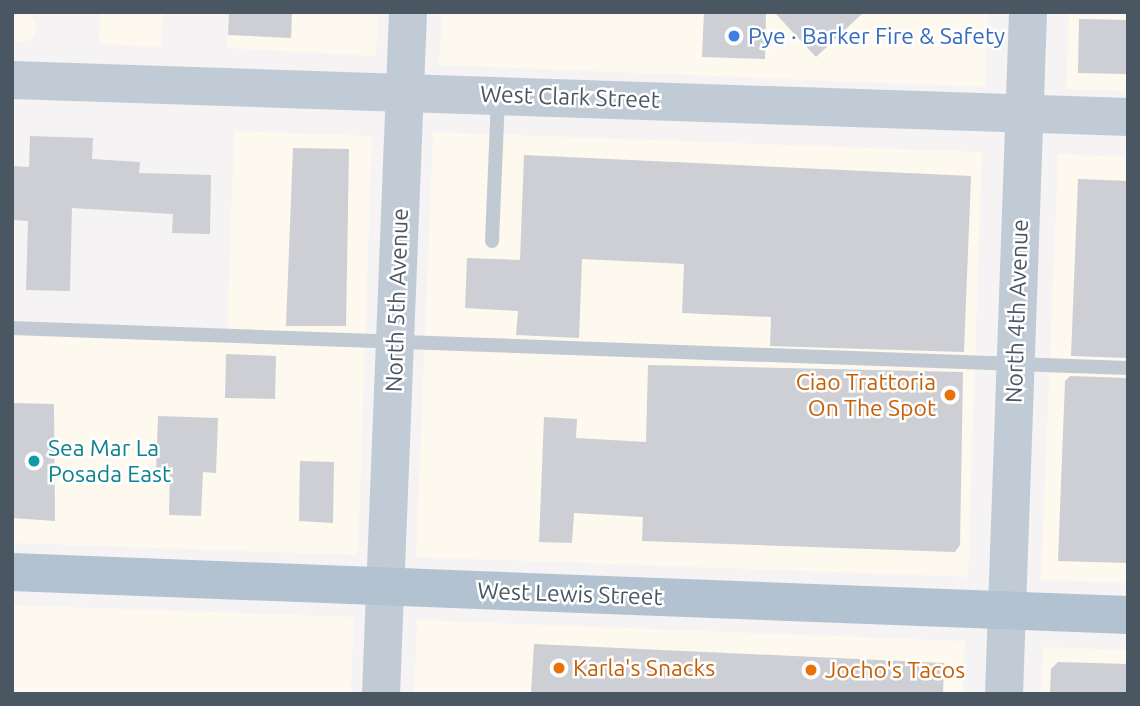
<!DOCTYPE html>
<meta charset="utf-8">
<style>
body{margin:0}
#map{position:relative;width:1140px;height:706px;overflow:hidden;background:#f5f3f3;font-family:Ubuntu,sans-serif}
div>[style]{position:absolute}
.commercial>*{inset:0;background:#fdf9ef}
.round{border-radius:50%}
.building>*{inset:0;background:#cdcfd5}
.lane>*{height:14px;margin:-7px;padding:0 7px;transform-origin:7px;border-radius:7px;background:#c1cad2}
.secondary>*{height:38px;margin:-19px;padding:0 19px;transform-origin:19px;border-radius:19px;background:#c1cbd6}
.primary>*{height:38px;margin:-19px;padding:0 19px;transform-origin:19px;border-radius:19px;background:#b3c2d1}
.dots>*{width:19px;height:19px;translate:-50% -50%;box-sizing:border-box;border:4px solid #fff;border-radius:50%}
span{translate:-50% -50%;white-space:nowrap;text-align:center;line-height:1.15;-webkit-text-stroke:5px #fff;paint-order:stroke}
.shop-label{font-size:23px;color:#366cbe}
.left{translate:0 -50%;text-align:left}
.street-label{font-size:23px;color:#4a5661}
.food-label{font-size:23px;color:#c56008}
.right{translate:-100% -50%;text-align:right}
.culture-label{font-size:23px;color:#0d838f}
.frame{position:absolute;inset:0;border:14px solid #4a5661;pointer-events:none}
</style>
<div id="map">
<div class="commercial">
<i style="clip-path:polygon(100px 12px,163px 12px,161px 47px,99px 44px)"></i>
<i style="clip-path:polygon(228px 12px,378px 12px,376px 56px,227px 48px)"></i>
<i style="clip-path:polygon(442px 12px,988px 12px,985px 87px,439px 65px)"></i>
<i style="clip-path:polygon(1069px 12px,1128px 12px,1128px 91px,1066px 89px)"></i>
<i class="round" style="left:8px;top:14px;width:28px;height:28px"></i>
<i style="clip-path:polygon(234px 131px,372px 136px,358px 555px,12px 543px,12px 328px,227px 336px)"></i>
<i style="clip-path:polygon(433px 132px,982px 152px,968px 577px,416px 557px)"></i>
<i style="clip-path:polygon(1058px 154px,1128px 157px,1128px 583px,1041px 580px)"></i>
<i style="clip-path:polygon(12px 605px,354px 617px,351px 694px,12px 694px)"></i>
<i style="clip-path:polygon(417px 620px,965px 641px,963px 694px,414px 694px)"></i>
<i style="clip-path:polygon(1043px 647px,1128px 650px,1128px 694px,1041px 694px)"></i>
</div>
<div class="building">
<i style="clip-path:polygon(229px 12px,292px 12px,291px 38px,228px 35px)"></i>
<i style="clip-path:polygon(704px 12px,766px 12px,765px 59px,702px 57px)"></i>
<i style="clip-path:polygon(774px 12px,864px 12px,816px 57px)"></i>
<i style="clip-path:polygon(1079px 19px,1128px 20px,1128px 74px,1078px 73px)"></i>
<i style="clip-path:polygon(30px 136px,93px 138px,92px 159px,140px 162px,139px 173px,211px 175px,210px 234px,172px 233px,173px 214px,72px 208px,70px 291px,26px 290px,28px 221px,12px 220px,12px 166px,29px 167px)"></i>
<i style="clip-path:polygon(293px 148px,349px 149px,346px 326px,286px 326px)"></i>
<i style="clip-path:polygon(524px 155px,971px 176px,964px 352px,770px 346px,771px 317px,682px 313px,684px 264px,582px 259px,579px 338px,516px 335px,518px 311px,465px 308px,467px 258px,520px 260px)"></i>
<i style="clip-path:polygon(1078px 179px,1128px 181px,1128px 358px,1071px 356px)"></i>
<i style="clip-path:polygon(226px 354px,276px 356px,275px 399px,225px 398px)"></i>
<i style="clip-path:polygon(648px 365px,963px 372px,960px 545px,955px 552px,642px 541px,643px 517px,574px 513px,572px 543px,539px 542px,544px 417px,577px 419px,576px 438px,646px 442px)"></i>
<i style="clip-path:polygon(1070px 376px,1128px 378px,1128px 563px,1058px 561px,1065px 381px)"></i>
<i style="clip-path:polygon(12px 403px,54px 404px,55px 521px,12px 518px)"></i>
<i style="clip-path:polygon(158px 416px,218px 418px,216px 473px,203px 472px,201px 516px,169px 515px,170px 469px,156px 469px)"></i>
<i style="clip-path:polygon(300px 461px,334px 462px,333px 523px,299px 521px)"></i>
<i style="clip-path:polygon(534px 644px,944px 663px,943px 694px,531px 694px)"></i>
<i style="clip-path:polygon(1058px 662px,1128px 664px,1128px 694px,1050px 694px,1051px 669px)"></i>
</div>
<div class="lane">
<i style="left:492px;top:241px;width:142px;rotate:-87.6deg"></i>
<i style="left:12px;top:328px;width:1117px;rotate:2.05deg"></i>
</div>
<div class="secondary">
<i style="left:12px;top:80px;width:1117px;rotate:1.9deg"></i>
<i style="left:381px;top:694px;width:683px;rotate:-87.73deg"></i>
<i style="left:1004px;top:694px;width:682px;rotate:-87.98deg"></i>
</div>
<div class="primary">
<i style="left:12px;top:572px;width:1117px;rotate:2.21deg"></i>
</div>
<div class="dots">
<i style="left:734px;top:36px;background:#3f7fe0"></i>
<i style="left:950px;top:395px;background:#e8710a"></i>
<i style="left:34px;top:461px;background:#0f9aa8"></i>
<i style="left:559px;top:668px;background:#e8710a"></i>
<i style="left:811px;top:670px;background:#e8710a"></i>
</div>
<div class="shop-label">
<span class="left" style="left:748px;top:36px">Pye · Barker Fire &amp; Safety</span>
</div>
<div class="street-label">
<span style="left:570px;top:97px;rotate:2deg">West Clark Street</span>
<span style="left:397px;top:300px;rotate:-88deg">North 5th Avenue</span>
<span style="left:1017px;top:311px;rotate:-88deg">North 4th Avenue</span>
<span style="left:570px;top:594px;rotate:2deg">West Lewis Street</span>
</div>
<div class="food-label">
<span class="right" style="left:936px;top:395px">Ciao Trattoria<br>On The Spot</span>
<span class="left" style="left:573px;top:668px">Karla's Snacks</span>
<span class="left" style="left:825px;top:670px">Jocho's Tacos</span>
</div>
<div class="culture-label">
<span class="left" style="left:48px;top:461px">Sea Mar La<br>Posada East</span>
</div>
<div class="frame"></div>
</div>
